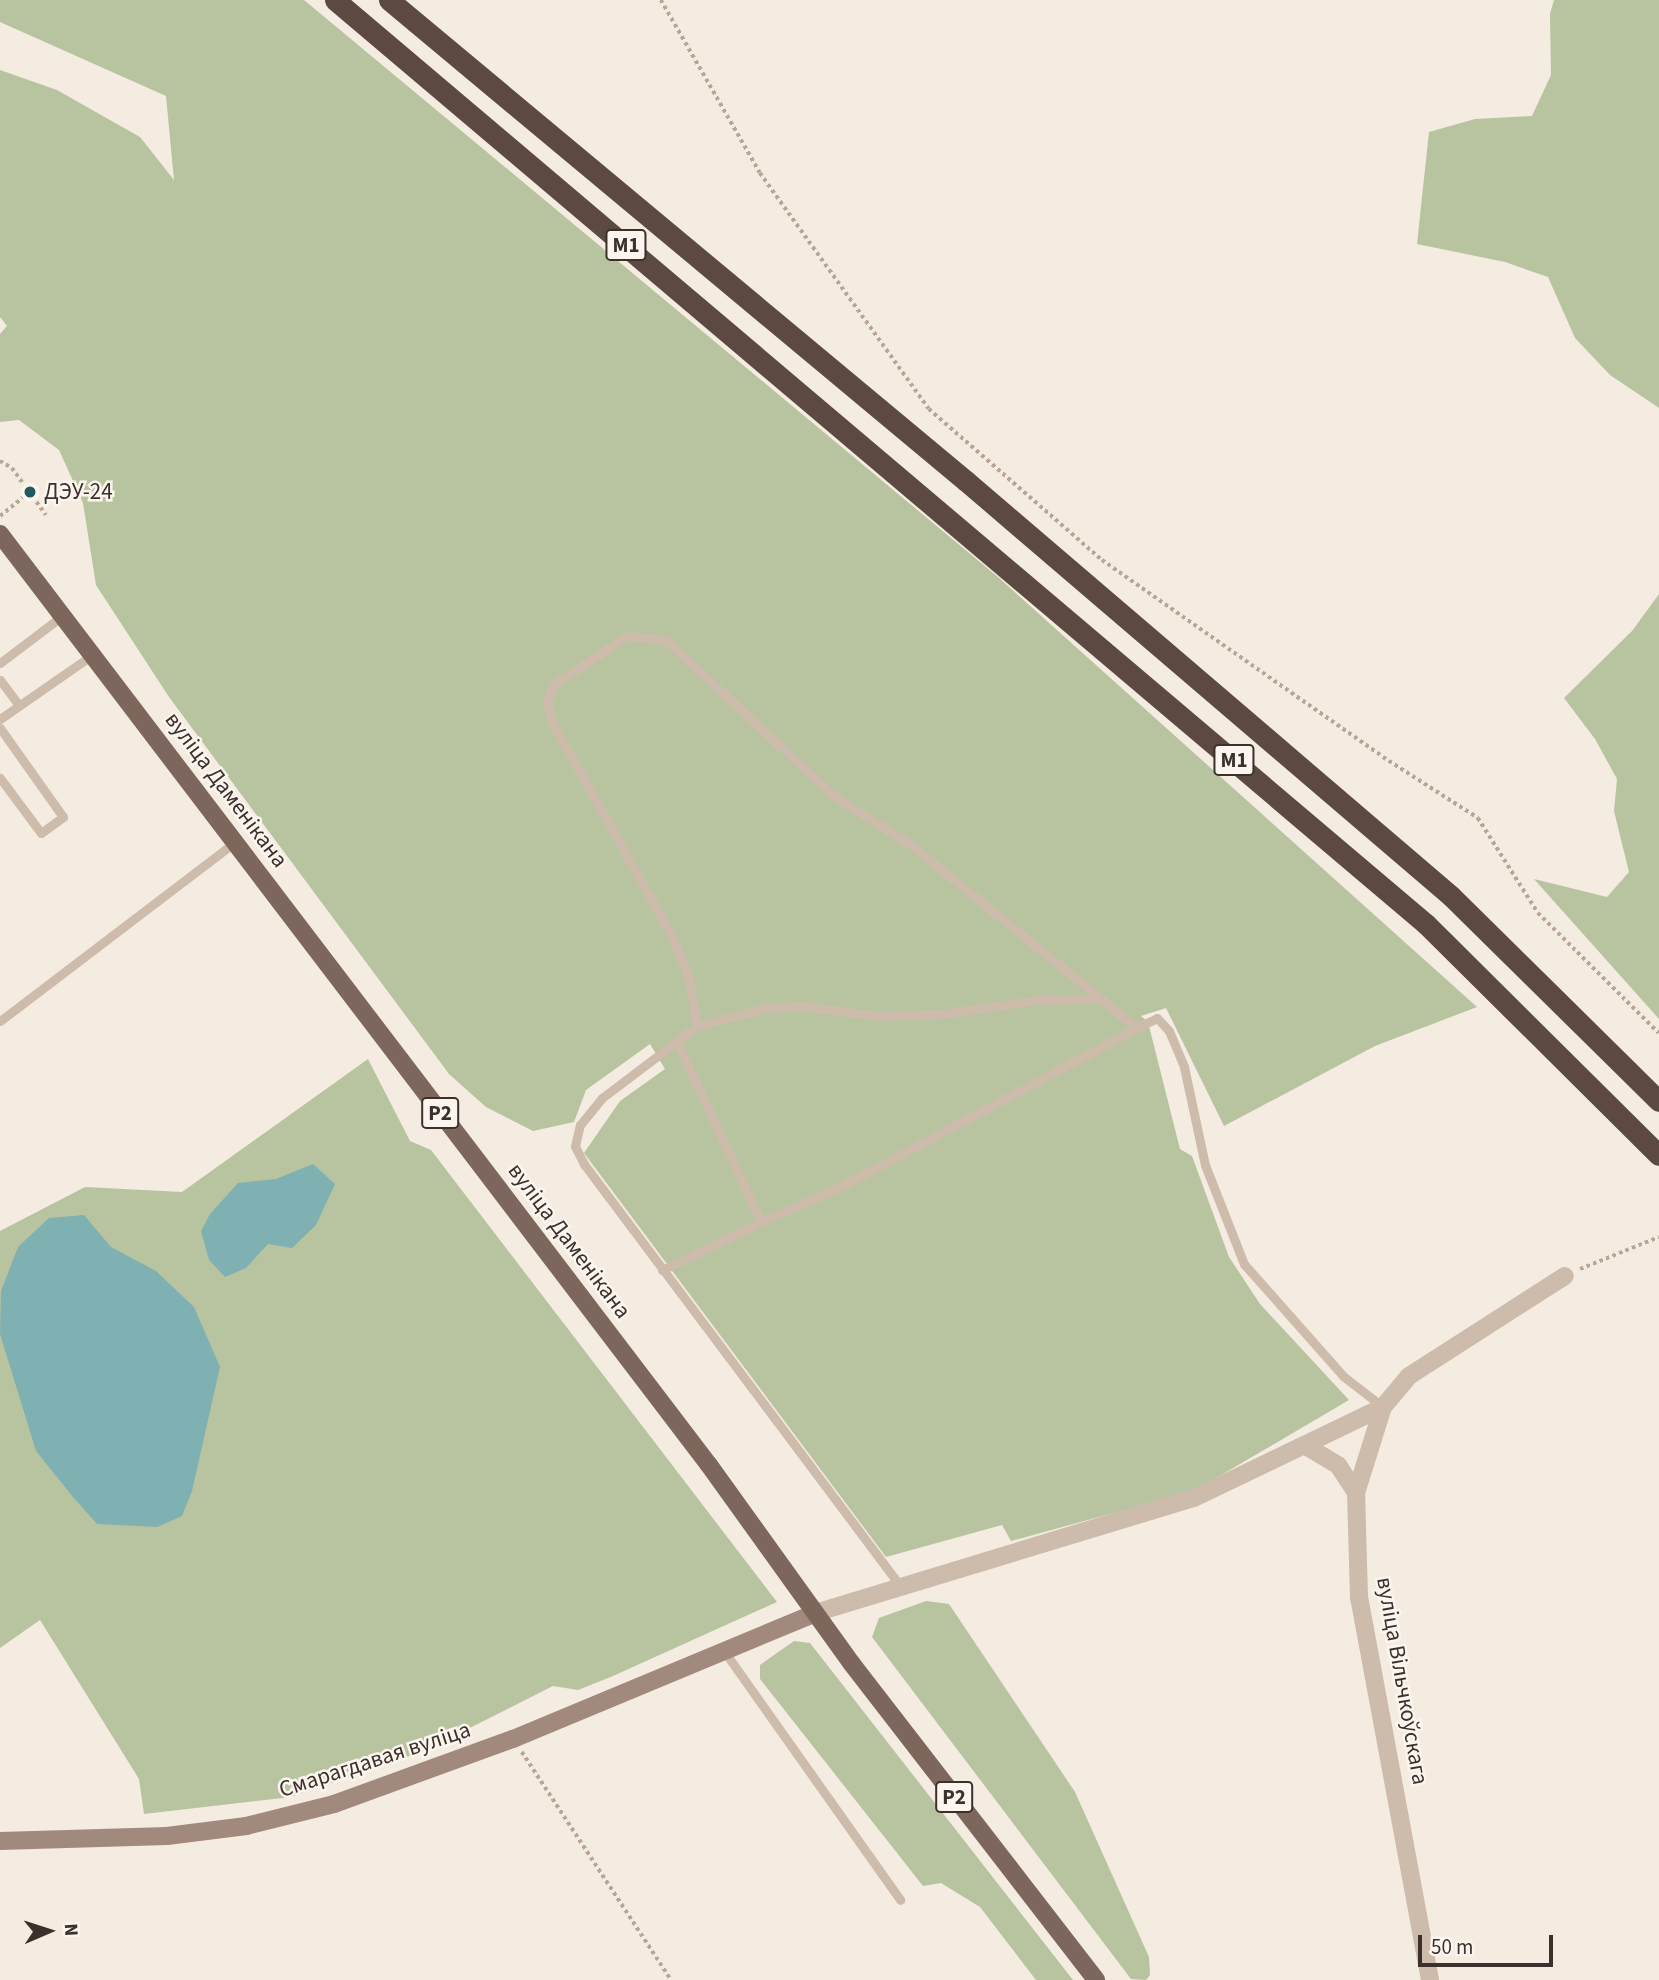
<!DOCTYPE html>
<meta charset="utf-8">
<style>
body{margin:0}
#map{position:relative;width:1659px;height:1980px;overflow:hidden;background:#f4ebe1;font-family:"Source Sans 3",sans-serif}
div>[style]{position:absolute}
.green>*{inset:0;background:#b8c4a0}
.water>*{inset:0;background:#7fb0b2}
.path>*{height:3.5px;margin-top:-1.75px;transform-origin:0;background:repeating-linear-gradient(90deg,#b9a596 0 3.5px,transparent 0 7px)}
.lane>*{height:9px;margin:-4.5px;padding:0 4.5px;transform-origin:4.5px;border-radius:4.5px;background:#cdbbac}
.street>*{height:18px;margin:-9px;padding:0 9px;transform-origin:9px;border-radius:9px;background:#cdbbac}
.secondary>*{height:18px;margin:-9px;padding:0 9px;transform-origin:9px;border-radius:9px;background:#a18a7d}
.primary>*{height:18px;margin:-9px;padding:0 9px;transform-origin:9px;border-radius:9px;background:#7d675c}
.highway>*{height:21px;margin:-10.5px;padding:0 10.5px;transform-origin:10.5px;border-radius:10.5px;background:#5c4a42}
.dots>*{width:19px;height:19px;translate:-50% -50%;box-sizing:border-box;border:4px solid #fbf5ee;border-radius:50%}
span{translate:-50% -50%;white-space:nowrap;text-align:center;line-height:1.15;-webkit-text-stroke:5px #fbf5ee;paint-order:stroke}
.shield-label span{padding:2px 5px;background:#fbf5ee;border:2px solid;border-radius:5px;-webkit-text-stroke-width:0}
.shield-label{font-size:21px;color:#3b302b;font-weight:700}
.poi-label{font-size:23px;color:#3b302b}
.left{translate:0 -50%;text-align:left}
.street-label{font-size:23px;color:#3b302b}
.north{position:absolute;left:14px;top:1896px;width:70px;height:70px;-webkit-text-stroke:5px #fbf5ee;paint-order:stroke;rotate:87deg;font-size:19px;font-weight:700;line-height:28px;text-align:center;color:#3b302b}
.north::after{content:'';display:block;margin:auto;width:24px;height:32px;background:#3b302b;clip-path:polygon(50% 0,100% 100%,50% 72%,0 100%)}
.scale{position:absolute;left:1418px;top:1935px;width:135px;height:32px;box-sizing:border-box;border:4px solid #3b302b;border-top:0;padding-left:9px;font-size:21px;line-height:24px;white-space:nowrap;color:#3b302b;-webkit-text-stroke:5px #fbf5ee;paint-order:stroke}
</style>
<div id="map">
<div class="green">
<i style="clip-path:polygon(0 0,304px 0,998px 577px,1477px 1007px,1375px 1046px,1224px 1126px,1166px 1008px,1141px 1016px,1148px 1022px,1180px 1149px,1192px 1156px,1229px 1257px,1260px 1304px,1349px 1400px,1194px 1491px,1011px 1541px,1002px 1525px,886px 1557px,584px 1153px,620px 1101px,665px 1069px,650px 1044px,586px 1090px,574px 1122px,533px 1131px,486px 1107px,449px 1074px,169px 697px,96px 585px,83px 503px,59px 450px,19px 420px,0 422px,0 334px,7px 326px,0 317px,0 70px,57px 90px,140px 137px,174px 180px,166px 96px,0 22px)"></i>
<i style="clip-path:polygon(1554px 0,1659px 0,1659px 408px,1610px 375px,1575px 338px,1548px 277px,1505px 262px,1417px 244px,1429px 132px,1475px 119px,1532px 116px,1551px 75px,1550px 14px)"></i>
<i style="clip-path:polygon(1659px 594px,1659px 1019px,1534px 879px,1607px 897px,1629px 872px,1614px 811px,1617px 779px,1595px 739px,1564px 698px,1632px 631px)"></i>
<i style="clip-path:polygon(368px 1059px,410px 1141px,431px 1150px,777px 1602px,613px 1676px,578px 1690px,553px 1686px,424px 1751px,291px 1797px,144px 1814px,139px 1779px,40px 1620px,0 1648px,0 1231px,85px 1187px,182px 1192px)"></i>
<i style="clip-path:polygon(926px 1601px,949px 1604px,1075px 1792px,1149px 1957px,1150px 1975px,1146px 1980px,1131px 1979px,872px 1637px,879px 1618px)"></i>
<i style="clip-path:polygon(794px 1641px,810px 1643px,1073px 1980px,1036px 1980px,980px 1907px,941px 1883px,923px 1886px,760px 1679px,760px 1665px)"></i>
</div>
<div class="water">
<i style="clip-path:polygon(313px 1164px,335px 1184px,316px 1225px,292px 1248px,268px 1244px,246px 1268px,225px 1277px,209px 1260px,201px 1231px,210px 1214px,238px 1183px,276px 1179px)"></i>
<i style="clip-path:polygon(84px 1215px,111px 1247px,156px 1271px,194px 1307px,220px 1367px,192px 1491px,182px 1516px,157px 1527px,97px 1524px,73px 1497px,36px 1451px,0 1334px,1px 1291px,18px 1247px,49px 1218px)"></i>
</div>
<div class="path">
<i style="left:661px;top:0;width:199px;rotate:60.2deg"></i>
<i style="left:760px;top:173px;width:290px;rotate:54.4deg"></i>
<i style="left:929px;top:409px;width:230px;rotate:41.1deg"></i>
<i style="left:1102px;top:560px;width:343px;rotate:35deg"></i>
<i style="left:1383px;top:757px;width:113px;rotate:32.7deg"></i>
<i style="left:1478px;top:818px;width:112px;rotate:57.7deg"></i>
<i style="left:1538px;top:913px;width:170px;rotate:44.8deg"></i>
<i style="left:0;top:461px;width:14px;rotate:30deg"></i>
<i style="left:12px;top:468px;width:58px;rotate:54.1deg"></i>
<i style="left:0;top:516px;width:38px;rotate:-39deg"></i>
<i style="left:1580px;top:1269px;width:85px;rotate:-22.1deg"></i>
<i style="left:522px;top:1752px;width:272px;rotate:56.8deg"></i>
</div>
<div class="lane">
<i style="left:0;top:663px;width:78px;rotate:-37.2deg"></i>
<i style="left:0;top:680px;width:31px;rotate:53deg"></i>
<i style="left:0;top:719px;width:112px;rotate:-34.8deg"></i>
<i style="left:0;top:728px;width:109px;rotate:54.7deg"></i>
<i style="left:63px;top:817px;width:27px;rotate:144deg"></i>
<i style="left:41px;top:833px;width:69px;rotate:-126.7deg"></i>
<i style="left:0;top:1021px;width:295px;rotate:-37.3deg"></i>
<i style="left:697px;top:1026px;width:71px;rotate:-14.6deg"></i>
<i style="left:766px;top:1008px;width:34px;rotate:-3deg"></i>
<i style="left:800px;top:1006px;width:80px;rotate:7.2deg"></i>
<i style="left:879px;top:1016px;width:64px;rotate:-1.8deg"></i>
<i style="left:943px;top:1014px;width:96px;rotate:-8.4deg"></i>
<i style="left:1038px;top:1000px;width:63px;rotate:-0.9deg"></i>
<i style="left:761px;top:1222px;width:89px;rotate:-24deg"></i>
<i style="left:842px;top:1186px;width:336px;rotate:-28.2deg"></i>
<i style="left:662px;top:1270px;width:110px;rotate:-25.9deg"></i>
<i style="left:761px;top:1222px;width:199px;rotate:-115deg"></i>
<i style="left:901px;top:1587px;width:529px;rotate:-126.85deg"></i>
<i style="left:584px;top:1164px;width:20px;rotate:-117deg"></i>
<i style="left:575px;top:1146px;width:22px;rotate:-77deg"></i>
<i style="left:580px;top:1125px;width:35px;rotate:-51deg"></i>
<i style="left:602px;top:1098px;width:119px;rotate:-37.2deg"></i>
<i style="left:697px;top:1026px;width:48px;rotate:-99.7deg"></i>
<i style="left:689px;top:979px;width:44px;rotate:-111.3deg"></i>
<i style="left:673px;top:938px;width:248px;rotate:-119.3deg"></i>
<i style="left:552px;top:722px;width:22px;rotate:-103deg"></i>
<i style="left:547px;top:701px;width:18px;rotate:-68deg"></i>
<i style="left:554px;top:684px;width:87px;rotate:-33.3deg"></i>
<i style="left:627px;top:636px;width:39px;rotate:6deg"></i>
<i style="left:666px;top:640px;width:229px;rotate:42.9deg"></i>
<i style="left:834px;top:796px;width:91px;rotate:32.5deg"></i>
<i style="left:911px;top:845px;width:278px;rotate:39deg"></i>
<i style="left:1127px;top:1020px;width:13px;rotate:32deg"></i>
<i style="left:1138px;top:1027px;width:21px;rotate:-25deg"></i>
<i style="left:1157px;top:1018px;width:18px;rotate:47deg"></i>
<i style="left:1169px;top:1031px;width:39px;rotate:67deg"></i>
<i style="left:1184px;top:1067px;width:100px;rotate:77.9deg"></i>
<i style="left:1205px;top:1165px;width:106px;rotate:68.5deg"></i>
<i style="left:1244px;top:1264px;width:149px;rotate:48.5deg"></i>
<i style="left:1343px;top:1376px;width:51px;rotate:37.8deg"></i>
<i style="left:724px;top:1651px;width:305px;rotate:54.7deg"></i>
</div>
<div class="street">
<i style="left:1306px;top:1446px;width:37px;rotate:31deg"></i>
<i style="left:1338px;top:1465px;width:33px;rotate:57deg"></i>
<i style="left:815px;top:1613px;width:396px;rotate:-16.9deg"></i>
<i style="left:1194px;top:1498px;width:210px;rotate:-25.7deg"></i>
<i style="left:1430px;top:1980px;width:389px;rotate:-100.5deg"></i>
<i style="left:1359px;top:1598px;width:105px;rotate:-91.6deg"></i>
<i style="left:1356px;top:1493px;width:90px;rotate:-72.6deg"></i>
<i style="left:1383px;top:1407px;width:40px;rotate:-50deg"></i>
<i style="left:1409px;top:1376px;width:185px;rotate:-32.7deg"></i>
</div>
<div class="secondary">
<i style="left:0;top:1841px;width:167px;rotate:-1.7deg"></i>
<i style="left:167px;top:1836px;width:80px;rotate:-7.2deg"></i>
<i style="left:246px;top:1826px;width:91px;rotate:-14deg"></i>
<i style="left:334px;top:1804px;width:190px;rotate:-20deg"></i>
<i style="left:513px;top:1739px;width:327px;rotate:-22.6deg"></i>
</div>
<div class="primary">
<i style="left:0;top:534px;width:1170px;rotate:52.71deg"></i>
<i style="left:709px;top:1465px;width:245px;rotate:54.3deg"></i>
<i style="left:852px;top:1664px;width:399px;rotate:52.3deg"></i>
</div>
<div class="highway">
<i style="left:335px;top:0;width:1430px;rotate:40.26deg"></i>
<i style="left:1426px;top:924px;width:328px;rotate:44.8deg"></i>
<i style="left:389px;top:0;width:751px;rotate:39.82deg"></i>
<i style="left:966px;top:481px;width:638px;rotate:40.55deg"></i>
<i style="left:1451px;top:896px;width:292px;rotate:44.6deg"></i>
</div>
<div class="dots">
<i style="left:30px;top:492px;background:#1f5a5e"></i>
</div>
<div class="shield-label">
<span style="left:626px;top:245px">М1</span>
<span style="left:1234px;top:760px">М1</span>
<span style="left:440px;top:1113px">Р2</span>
<span style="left:954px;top:1797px">Р2</span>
</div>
<div class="poi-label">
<span class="left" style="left:44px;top:492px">ДЭУ-24</span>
</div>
<div class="street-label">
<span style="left:226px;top:790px;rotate:53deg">вуліца Даменікана</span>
<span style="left:569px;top:1241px;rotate:53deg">вуліца Даменікана</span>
<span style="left:1402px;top:1681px;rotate:80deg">вуліца Вільчкоўскага</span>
<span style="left:375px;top:1760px;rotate:-18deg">Смарагдавая вуліца</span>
</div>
<div class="north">N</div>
<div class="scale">50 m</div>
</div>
